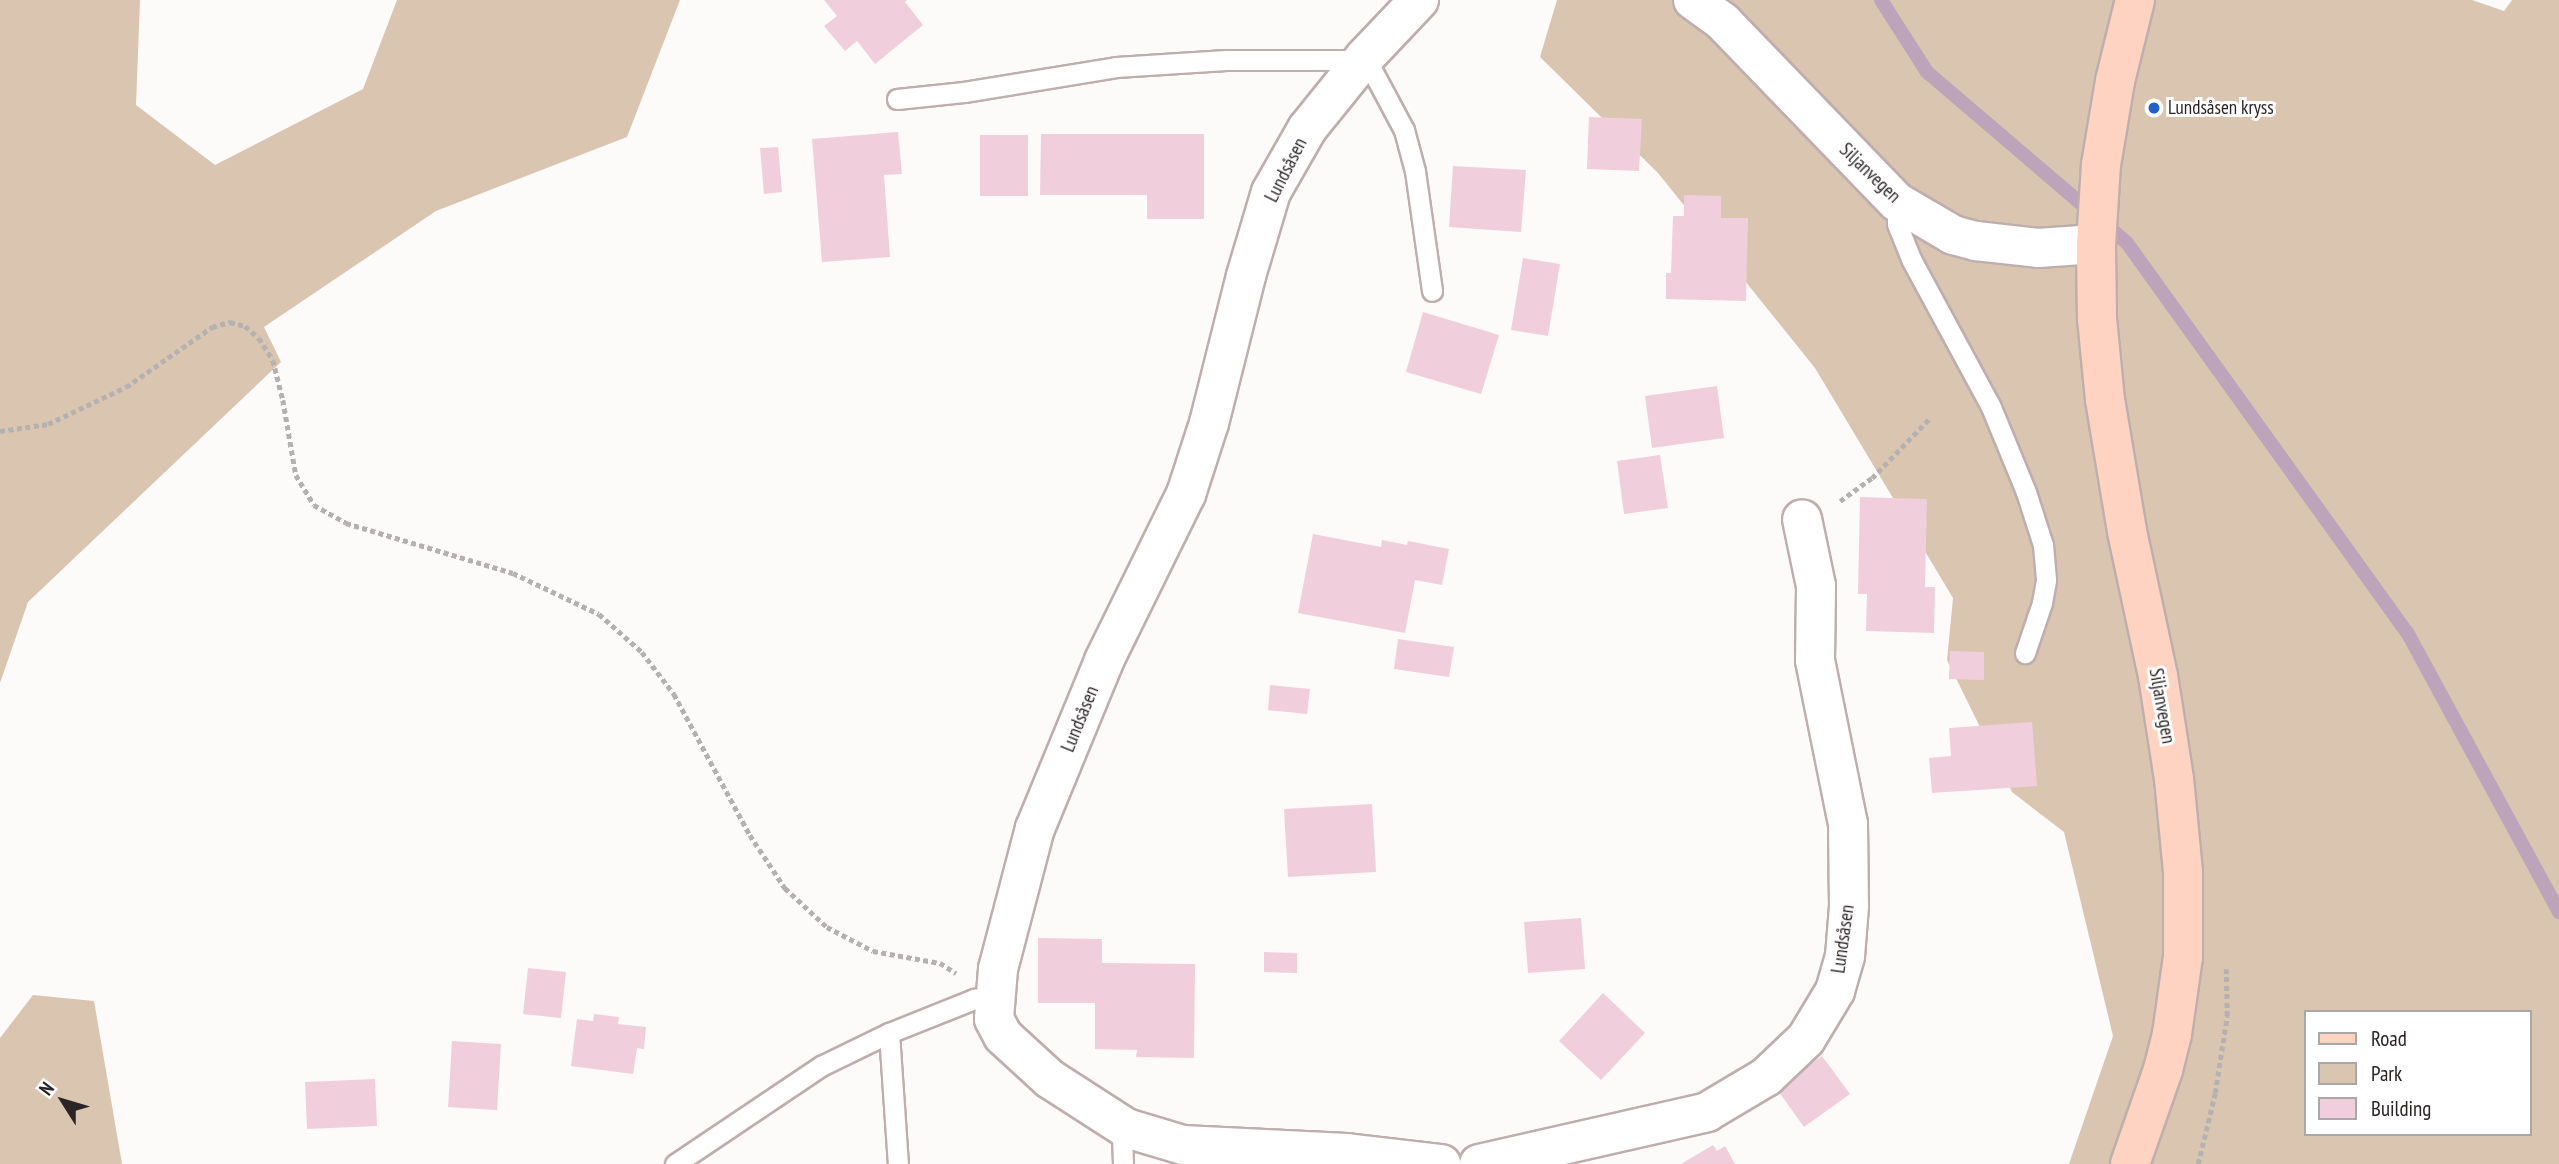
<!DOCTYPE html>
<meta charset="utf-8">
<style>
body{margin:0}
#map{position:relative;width:2559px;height:1164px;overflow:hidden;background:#fdfafa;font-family:"PT Sans Narrow",sans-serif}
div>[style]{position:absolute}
.green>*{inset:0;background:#dac5b1}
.stream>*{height:14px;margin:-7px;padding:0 7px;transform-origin:7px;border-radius:7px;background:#bea4ba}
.building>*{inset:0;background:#f1cedb}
.path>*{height:4.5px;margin-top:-2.25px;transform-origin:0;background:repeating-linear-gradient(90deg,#b5b1b1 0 5px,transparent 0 8.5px)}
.roads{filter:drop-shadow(2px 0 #beaead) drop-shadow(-2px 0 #beaead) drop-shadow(0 2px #beaead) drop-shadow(0 -2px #beaead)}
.lane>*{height:19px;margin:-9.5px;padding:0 9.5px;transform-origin:9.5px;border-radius:9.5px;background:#fff}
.street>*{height:38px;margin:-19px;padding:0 19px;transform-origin:19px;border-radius:19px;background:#fff}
.primary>*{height:38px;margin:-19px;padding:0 19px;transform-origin:19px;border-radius:19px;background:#fed3c2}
.dots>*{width:19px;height:19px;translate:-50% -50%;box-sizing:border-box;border:4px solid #fff;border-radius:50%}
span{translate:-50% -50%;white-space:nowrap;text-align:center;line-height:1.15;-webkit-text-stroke:6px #fff;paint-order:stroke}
.poi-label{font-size:19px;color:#2a2424}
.left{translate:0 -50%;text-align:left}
.street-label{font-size:19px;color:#2a2424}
.legend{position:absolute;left:2304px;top:1010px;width:228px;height:126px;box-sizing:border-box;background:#fff;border:2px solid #aaa7a7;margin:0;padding:9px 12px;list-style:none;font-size:21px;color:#2a2424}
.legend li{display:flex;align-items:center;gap:14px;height:35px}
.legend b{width:35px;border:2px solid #aaa7a7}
.north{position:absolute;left:28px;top:1066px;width:70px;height:70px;-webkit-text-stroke:5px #fff;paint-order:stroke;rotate:307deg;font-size:19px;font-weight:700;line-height:28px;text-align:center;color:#2a2424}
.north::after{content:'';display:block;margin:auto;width:24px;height:32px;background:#2a2424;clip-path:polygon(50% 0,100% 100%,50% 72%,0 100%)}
</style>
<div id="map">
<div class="green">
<i style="clip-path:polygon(0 0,140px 0,136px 105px,215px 165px,363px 89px,397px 0,680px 0,627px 137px,436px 211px,264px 327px,281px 362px,28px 602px,0 683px)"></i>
<i style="clip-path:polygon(evenodd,1557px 0,2472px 0,2504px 11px,2512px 0,2559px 0,2559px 1164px,2069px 1164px,2113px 1036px,2064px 832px,2012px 792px,1947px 660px,1953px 598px,1815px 368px,1658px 173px,1540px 57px,1557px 0,2305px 1012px,2529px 1012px,2529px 1134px,2305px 1134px,2305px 1012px)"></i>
<i style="clip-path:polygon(33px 995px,94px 1001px,122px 1164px,0 1164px,0 1038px)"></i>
</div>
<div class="stream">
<i style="left:1881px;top:0;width:85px;rotate:57.4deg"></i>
<i style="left:1927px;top:72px;width:263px;rotate:40.5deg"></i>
<i style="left:2127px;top:243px;width:479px;rotate:54.3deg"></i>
<i style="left:2407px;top:632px;width:319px;rotate:61.5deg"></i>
</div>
<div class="building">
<i style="clip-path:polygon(824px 0,907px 0,905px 2px,923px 25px,875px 64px,857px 41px,845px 51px,824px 26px,837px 16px)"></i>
<i style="clip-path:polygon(1589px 117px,1642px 119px,1639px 171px,1587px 169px)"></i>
<i style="clip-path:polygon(898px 132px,902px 174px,884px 175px,890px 257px,822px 262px,812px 139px)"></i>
<i style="clip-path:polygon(1041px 134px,1204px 134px,1204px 219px,1147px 219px,1147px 195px,1040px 195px)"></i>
<i style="clip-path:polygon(980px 135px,1028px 135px,1028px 196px,980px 196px)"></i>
<i style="clip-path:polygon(778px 147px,782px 192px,764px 194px,760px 148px)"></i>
<i style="clip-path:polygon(1453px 166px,1526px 170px,1521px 232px,1449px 227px)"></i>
<i style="clip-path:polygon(1684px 195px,1721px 196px,1721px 218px,1748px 218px,1746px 301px,1666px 299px,1666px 273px,1671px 273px,1673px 216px,1684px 216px)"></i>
<i style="clip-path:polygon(1523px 258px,1560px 264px,1548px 336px,1511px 330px)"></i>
<i style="clip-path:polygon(1423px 312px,1499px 335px,1481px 394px,1406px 372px)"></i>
<i style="clip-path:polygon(1717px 386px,1724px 438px,1652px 448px,1645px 396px)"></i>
<i style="clip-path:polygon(1660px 455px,1668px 508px,1624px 514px,1617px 461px)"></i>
<i style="clip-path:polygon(1860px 497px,1927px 499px,1925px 587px,1935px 587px,1934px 633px,1866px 631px,1867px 594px,1858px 594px)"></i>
<i style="clip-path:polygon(1313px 534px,1381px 547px,1382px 540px,1407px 545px,1408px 541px,1449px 549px,1442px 585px,1415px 580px,1405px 633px,1298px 613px)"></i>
<i style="clip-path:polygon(1398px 639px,1454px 647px,1449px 677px,1394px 669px)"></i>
<i style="clip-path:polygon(1950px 651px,1984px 652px,1984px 680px,1949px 679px)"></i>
<i style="clip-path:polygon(1270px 685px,1310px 689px,1307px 714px,1268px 710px)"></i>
<i style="clip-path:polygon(2032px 722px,2037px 786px,1932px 793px,1929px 758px,1951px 756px,1949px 728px)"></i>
<i style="clip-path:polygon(1372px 804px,1376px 872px,1288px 877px,1284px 809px)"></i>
<i style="clip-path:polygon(1581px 918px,1585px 969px,1528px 973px,1524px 922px)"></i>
<i style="clip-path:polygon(1038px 938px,1102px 939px,1102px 963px,1195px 964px,1194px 1058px,1136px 1057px,1137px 1050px,1095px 1049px,1095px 1003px,1038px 1003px)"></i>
<i style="clip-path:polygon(1264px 952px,1297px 953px,1297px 973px,1264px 972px)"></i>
<i style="clip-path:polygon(528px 968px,566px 972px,561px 1018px,523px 1014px)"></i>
<i style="clip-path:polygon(1603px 993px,1645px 1033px,1601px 1080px,1559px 1041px)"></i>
<i style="clip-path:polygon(594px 1014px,619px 1017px,618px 1024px,646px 1027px,644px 1049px,637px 1048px,633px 1074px,571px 1066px,577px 1019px,593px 1021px)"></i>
<i style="clip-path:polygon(452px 1041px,501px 1044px,497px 1110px,448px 1107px)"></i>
<i style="clip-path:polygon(1822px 1056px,1850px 1094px,1804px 1127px,1776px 1088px)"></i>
<i style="clip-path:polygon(375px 1079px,377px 1126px,307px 1129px,305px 1082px)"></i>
<i style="clip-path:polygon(1713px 1145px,1717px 1151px,1725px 1146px,1735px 1164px,1681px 1164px)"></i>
</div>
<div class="path">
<i style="left:0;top:431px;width:49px;rotate:-8.3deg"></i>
<i style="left:48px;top:424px;width:86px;rotate:-25.4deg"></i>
<i style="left:126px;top:387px;width:105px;rotate:-34.9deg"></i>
<i style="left:212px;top:327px;width:19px;rotate:-16deg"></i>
<i style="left:230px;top:322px;width:16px;rotate:15deg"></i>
<i style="left:245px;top:326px;width:18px;rotate:41deg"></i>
<i style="left:259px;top:338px;width:26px;rotate:58deg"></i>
<i style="left:273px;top:360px;width:41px;rotate:76deg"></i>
<i style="left:283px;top:400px;width:76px;rotate:80.2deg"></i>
<i style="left:296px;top:475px;width:35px;rotate:59deg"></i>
<i style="left:314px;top:505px;width:37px;rotate:29deg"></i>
<i style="left:346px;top:523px;width:174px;rotate:16.7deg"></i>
<i style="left:513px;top:573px;width:95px;rotate:25.5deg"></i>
<i style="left:599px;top:614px;width:57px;rotate:41.5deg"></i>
<i style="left:642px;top:652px;width:53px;rotate:52.7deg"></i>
<i style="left:674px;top:694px;width:160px;rotate:61.7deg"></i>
<i style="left:750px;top:835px;width:64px;rotate:56.6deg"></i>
<i style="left:785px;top:888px;width:57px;rotate:42.9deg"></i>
<i style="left:827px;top:927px;width:52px;rotate:27.6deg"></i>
<i style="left:873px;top:951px;width:68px;rotate:10.2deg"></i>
<i style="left:940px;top:963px;width:19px;rotate:32deg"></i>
<i style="left:1840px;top:501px;width:39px;rotate:-36deg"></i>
<i style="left:1872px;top:478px;width:82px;rotate:-46deg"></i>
<i style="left:2198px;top:1164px;width:73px;rotate:-76.5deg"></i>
<i style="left:2215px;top:1093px;width:78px;rotate:-81.1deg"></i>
<i style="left:2227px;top:1016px;width:47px;rotate:-91.2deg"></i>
</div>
<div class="roads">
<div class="lane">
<i style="left:1365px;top:57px;width:83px;rotate:61.9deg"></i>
<i style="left:1404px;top:130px;width:42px;rotate:75deg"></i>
<i style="left:1415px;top:171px;width:121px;rotate:81.9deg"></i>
<i style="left:897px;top:99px;width:67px;rotate:-6deg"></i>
<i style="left:964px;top:92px;width:154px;rotate:-9.3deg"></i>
<i style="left:1116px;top:67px;width:110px;rotate:-3.6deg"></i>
<i style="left:1226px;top:60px;width:120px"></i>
<i style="left:1346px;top:60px;width:12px;rotate:35deg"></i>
<i style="left:1897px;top:202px;width:22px;rotate:90deg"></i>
<i style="left:1897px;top:224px;width:38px;rotate:68deg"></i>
<i style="left:1911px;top:259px;width:168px;rotate:61.6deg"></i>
<i style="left:1991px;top:407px;width:92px;rotate:67.6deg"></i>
<i style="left:2026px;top:492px;width:56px;rotate:72.2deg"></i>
<i style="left:2043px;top:545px;width:35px;rotate:85deg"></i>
<i style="left:2046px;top:580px;width:23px;rotate:100deg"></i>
<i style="left:2042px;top:603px;width:53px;rotate:108.8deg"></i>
<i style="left:889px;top:1033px;width:131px;rotate:86.1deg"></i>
<i style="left:675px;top:1164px;width:176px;rotate:-33.9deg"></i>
<i style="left:821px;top:1066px;width:76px;rotate:-25.9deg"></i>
<i style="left:889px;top:1033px;width:92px;rotate:-21.8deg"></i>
<i style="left:974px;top:999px;width:21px;rotate:-8deg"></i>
<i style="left:1123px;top:1164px;width:28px;rotate:-92deg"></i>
<i style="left:1122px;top:1136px;width:9px;rotate:-63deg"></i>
</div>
<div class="street">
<i style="left:1419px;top:0;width:79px;rotate:133.5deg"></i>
<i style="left:1365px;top:57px;width:92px;rotate:128.9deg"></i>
<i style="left:1307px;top:129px;width:73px;rotate:119.7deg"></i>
<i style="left:1271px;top:192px;width:88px;rotate:106.6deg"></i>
<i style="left:1246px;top:276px;width:152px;rotate:104.1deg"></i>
<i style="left:1209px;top:423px;width:75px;rotate:107.9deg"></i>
<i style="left:1186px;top:494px;width:186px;rotate:116.2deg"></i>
<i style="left:1104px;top:661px;width:181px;rotate:112.4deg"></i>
<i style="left:1035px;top:828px;width:146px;rotate:104.7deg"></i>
<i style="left:998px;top:969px;width:50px;rotate:94.6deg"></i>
<i style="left:994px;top:1019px;width:19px;rotate:62deg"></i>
<i style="left:1003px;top:1036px;width:64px;rotate:42.5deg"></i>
<i style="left:1050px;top:1079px;width:90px;rotate:32.8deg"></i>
<i style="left:1126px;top:1128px;width:59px;rotate:16.6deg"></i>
<i style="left:1183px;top:1145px;width:164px;rotate:2.8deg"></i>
<i style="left:1347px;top:1153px;width:95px;rotate:6.7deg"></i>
<i style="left:1693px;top:0;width:37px;rotate:36deg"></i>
<i style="left:1723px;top:22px;width:250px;rotate:46deg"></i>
<i style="left:1897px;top:202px;width:65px;rotate:30.5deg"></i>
<i style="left:1953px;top:235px;width:24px;rotate:15deg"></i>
<i style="left:1976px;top:241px;width:62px;rotate:6.4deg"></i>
<i style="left:2038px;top:248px;width:58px;rotate:-3.9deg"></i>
<i style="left:1479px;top:1164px;width:234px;rotate:-12.8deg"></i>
<i style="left:1707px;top:1112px;width:69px;rotate:-30.7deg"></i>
<i style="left:1766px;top:1077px;width:55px;rotate:-43.5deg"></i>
<i style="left:1806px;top:1039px;width:56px;rotate:-58.9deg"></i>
<i style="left:1835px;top:991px;width:36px;rotate:-74deg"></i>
<i style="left:1845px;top:956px;width:50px;rotate:-85.4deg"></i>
<i style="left:1849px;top:906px;width:82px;rotate:-90.7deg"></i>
<i style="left:1848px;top:824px;width:167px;rotate:-101.4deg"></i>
<i style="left:1815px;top:660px;width:74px;rotate:-89.2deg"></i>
<i style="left:1816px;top:586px;width:68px;rotate:-101.8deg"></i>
</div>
<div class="primary">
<i style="left:2130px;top:1164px;width:100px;rotate:-70.7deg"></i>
<i style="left:2163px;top:1070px;width:37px;rotate:-76deg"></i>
<i style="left:2172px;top:1034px;width:78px;rotate:-81.9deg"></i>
<i style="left:2183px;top:957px;width:85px;rotate:-90deg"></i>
<i style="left:2183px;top:872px;width:93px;rotate:-95.5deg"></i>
<i style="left:2174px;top:779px;width:104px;rotate:-98.8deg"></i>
<i style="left:2158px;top:676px;width:148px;rotate:-102.1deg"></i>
<i style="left:2127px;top:531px;width:133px;rotate:-99.5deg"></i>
<i style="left:2105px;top:400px;width:81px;rotate:-95.6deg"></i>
<i style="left:2097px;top:319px;width:75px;rotate:-90.8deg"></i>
<i style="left:2096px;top:244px;width:79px;rotate:-86.4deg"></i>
<i style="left:2101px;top:165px;width:85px;rotate:-80.5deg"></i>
<i style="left:2115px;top:81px;width:83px;rotate:-76.1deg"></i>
</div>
</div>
<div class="dots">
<i style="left:2154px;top:108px;background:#1f62cd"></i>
</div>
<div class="poi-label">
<span class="left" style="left:2168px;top:108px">Lundsåsen kryss</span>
</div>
<div class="street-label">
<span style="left:1286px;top:170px;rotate:-63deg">Lundsåsen</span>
<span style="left:1870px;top:173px;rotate:44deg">Siljanvegen</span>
<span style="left:2162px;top:706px;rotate:80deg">Siljanvegen</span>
<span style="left:1080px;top:719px;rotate:-68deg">Lundsåsen</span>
<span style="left:1843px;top:939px;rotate:-82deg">Lundsåsen</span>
</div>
<ul class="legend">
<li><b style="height:9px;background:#fed3c2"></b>Road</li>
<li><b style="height:19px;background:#dac5b1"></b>Park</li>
<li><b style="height:19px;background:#f1cedb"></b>Building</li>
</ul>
<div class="north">N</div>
</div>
